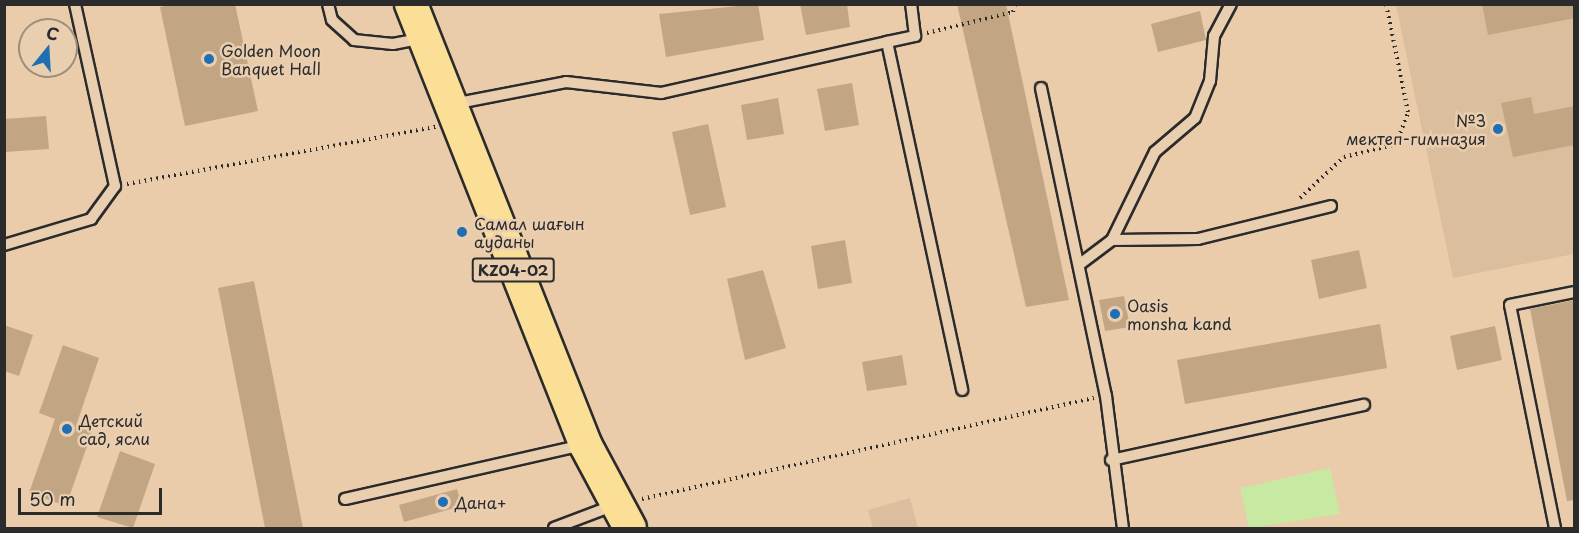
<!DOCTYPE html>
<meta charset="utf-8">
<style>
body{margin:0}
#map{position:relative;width:1579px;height:533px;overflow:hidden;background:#eaccaa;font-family:"Playpen Sans",sans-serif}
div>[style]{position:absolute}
.built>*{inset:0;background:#dabe9d}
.green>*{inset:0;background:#c8e9a1}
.building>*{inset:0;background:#c2a684}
.path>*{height:4px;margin-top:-2px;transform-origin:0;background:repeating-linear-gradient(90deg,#2b2b2b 0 1.5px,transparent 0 6px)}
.roads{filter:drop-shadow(2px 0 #2b2b2b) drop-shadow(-2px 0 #2b2b2b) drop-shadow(0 2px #2b2b2b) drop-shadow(0 -2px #2b2b2b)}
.lane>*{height:10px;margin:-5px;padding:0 5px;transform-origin:5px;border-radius:5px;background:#e9ceb0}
.primary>*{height:32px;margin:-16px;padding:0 16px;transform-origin:16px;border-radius:16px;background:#fbdf96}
.dots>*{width:16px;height:16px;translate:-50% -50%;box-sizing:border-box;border:3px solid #e9ceb0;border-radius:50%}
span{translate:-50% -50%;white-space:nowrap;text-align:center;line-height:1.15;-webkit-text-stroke:5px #e9ceb0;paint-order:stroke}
.shield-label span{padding:2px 4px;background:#e9ceb0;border:2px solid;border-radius:4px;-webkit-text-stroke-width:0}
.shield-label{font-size:15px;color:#2b2b2b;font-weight:700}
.poi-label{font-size:16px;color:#2b2b2b}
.left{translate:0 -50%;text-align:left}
.right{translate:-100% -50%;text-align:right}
.frame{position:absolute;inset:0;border:6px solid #2b2b2b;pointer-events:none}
.north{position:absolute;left:18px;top:18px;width:60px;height:60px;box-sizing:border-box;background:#e9ceb0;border:2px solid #9d8d7b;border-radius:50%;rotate:18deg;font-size:16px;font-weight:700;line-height:24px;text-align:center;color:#2b2b2b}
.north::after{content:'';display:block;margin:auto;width:21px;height:27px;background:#1f6fb2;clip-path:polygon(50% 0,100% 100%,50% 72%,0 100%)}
.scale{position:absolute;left:18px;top:488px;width:144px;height:27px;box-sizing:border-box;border:3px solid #2b2b2b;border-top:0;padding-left:8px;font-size:18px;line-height:21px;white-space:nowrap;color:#2b2b2b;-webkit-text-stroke:4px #e9ceb0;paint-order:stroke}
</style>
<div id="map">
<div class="built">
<i style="clip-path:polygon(1396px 5px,1574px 5px,1574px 254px,1453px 278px)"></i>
<i style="clip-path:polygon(910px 498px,918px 528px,873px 528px,868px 510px)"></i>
</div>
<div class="green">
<i style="clip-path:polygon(1330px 468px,1340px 514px,1249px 528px,1240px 488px)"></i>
</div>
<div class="building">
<i style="clip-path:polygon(174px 4px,235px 4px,258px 111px,185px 126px,160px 7px)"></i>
<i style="clip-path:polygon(758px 4px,764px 40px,666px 57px,659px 14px)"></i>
<i style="clip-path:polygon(800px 4px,847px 4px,850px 27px,806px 35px)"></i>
<i style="clip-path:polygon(957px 4px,1006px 4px,1069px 300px,1026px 307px)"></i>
<i style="clip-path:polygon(1482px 4px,1575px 4px,1575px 18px,1488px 35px)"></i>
<i style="clip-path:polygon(1200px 11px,1206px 40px,1158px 52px,1151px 24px)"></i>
<i style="clip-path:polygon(852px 83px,859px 125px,825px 131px,817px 89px)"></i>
<i style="clip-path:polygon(1531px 97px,1534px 114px,1575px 106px,1575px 145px,1513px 157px,1501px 103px)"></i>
<i style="clip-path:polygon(778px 98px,784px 134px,747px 140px,741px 105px)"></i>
<i style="clip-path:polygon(46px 116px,49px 149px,5px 152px,4px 119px)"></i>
<i style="clip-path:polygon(708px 124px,726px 207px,690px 215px,672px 132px)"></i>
<i style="clip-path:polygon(845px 240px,852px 283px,818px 289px,811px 246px)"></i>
<i style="clip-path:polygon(1359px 250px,1367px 288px,1319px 299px,1311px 260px)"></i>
<i style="clip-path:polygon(763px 270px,786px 348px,745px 360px,727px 279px)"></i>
<i style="clip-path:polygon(254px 281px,303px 528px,265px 528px,218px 288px)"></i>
<i style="clip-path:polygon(1124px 296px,1130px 327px,1105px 331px,1099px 300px)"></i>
<i style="clip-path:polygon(1575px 300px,1575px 500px,1567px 501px,1530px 309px)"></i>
<i style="clip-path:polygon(1380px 324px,1387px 368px,1185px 404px,1177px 360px)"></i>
<i style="clip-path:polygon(4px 325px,33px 335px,19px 376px,4px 371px)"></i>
<i style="clip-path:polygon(1495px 326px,1502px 360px,1457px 370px,1450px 336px)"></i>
<i style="clip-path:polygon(63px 345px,99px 358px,76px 426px,92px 432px,66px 506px,29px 493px,55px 419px,39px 413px)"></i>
<i style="clip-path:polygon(902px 355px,907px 385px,867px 391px,862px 362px)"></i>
<i style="clip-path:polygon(120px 451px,155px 464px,133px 528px,97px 517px)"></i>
<i style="clip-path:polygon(457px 489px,462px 506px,404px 522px,399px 505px)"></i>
</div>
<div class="path">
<i style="left:927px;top:33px;width:89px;rotate:-13.7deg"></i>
<i style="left:1013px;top:12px;width:8px;rotate:-76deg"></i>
<i style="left:127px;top:184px;width:314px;rotate:-10.5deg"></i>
<i style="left:1300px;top:198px;width:60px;rotate:-43deg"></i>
<i style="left:1344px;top:157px;width:54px;rotate:-14deg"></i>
<i style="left:1396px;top:144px;width:34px;rotate:-69deg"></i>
<i style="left:1408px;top:112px;width:110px;rotate:-101.5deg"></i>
<i style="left:642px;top:499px;width:463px;rotate:-12.6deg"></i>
</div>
<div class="roads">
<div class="lane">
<i style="left:328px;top:4px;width:16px;rotate:76deg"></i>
<i style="left:332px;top:20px;width:30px;rotate:42deg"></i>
<i style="left:354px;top:40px;width:39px;rotate:6deg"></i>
<i style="left:393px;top:44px;width:31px;rotate:-11deg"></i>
<i style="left:887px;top:42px;width:29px;rotate:-12deg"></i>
<i style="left:915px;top:36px;width:32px;rotate:-97deg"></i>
<i style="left:1041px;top:88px;width:315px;rotate:78.1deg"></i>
<i style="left:1106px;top:396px;width:133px;rotate:82.7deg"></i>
<i style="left:453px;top:104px;width:115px;rotate:-11deg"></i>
<i style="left:566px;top:82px;width:96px;rotate:6.6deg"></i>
<i style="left:661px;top:93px;width:232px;rotate:-12.7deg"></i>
<i style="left:887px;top:42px;width:356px;rotate:77.8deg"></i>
<i style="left:1112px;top:240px;width:86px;rotate:-0.7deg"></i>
<i style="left:1198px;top:239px;width:137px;rotate:-13.9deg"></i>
<i style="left:4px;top:245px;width:91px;rotate:-16.6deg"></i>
<i style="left:91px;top:219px;width:41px;rotate:-54deg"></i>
<i style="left:115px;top:186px;width:186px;rotate:-102.4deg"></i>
<i style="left:1080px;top:264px;width:40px;rotate:-37deg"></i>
<i style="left:1112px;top:240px;width:98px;rotate:-64deg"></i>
<i style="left:1155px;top:152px;width:52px;rotate:-40.4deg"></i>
<i style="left:1195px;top:118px;width:40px;rotate:-68deg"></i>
<i style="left:1210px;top:81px;width:45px;rotate:-84.9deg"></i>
<i style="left:1214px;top:36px;width:36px;rotate:-62deg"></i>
<i style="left:1111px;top:460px;width:259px;rotate:-12.3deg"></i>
<i style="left:345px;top:499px;width:243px;rotate:-12.8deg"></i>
<i style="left:554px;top:528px;width:65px;rotate:-20.7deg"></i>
<i style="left:1555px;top:528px;width:227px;rotate:-101.4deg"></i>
<i style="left:1510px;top:305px;width:65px;rotate:-11.5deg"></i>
</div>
<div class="primary">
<i style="left:411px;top:4px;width:473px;rotate:68.4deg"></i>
<i style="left:585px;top:444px;width:95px;rotate:61.8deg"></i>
</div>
</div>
<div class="dots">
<i style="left:209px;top:59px;background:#1f6fb2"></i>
<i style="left:1498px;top:129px;background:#1f6fb2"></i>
<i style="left:462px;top:232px;background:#1f6fb2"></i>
<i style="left:1115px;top:314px;background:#1f6fb2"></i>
<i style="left:67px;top:429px;background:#1f6fb2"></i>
<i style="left:443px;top:502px;background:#1f6fb2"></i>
</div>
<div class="shield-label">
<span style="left:513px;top:270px">KZ04-02</span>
</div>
<div class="poi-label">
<span class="left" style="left:221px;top:59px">Golden Moon<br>Banquet Hall</span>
<span class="right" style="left:1486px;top:129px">№3<br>мектеп-гимназия</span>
<span class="left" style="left:474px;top:232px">Самал шағын<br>ауданы</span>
<span class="left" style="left:1127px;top:314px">Oasis<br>monsha kand</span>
<span class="left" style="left:79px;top:429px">Детский<br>сад, ясли</span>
<span class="left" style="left:455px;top:502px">Дана+</span>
</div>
<div class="frame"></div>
<div class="north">С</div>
<div class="scale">50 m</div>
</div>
